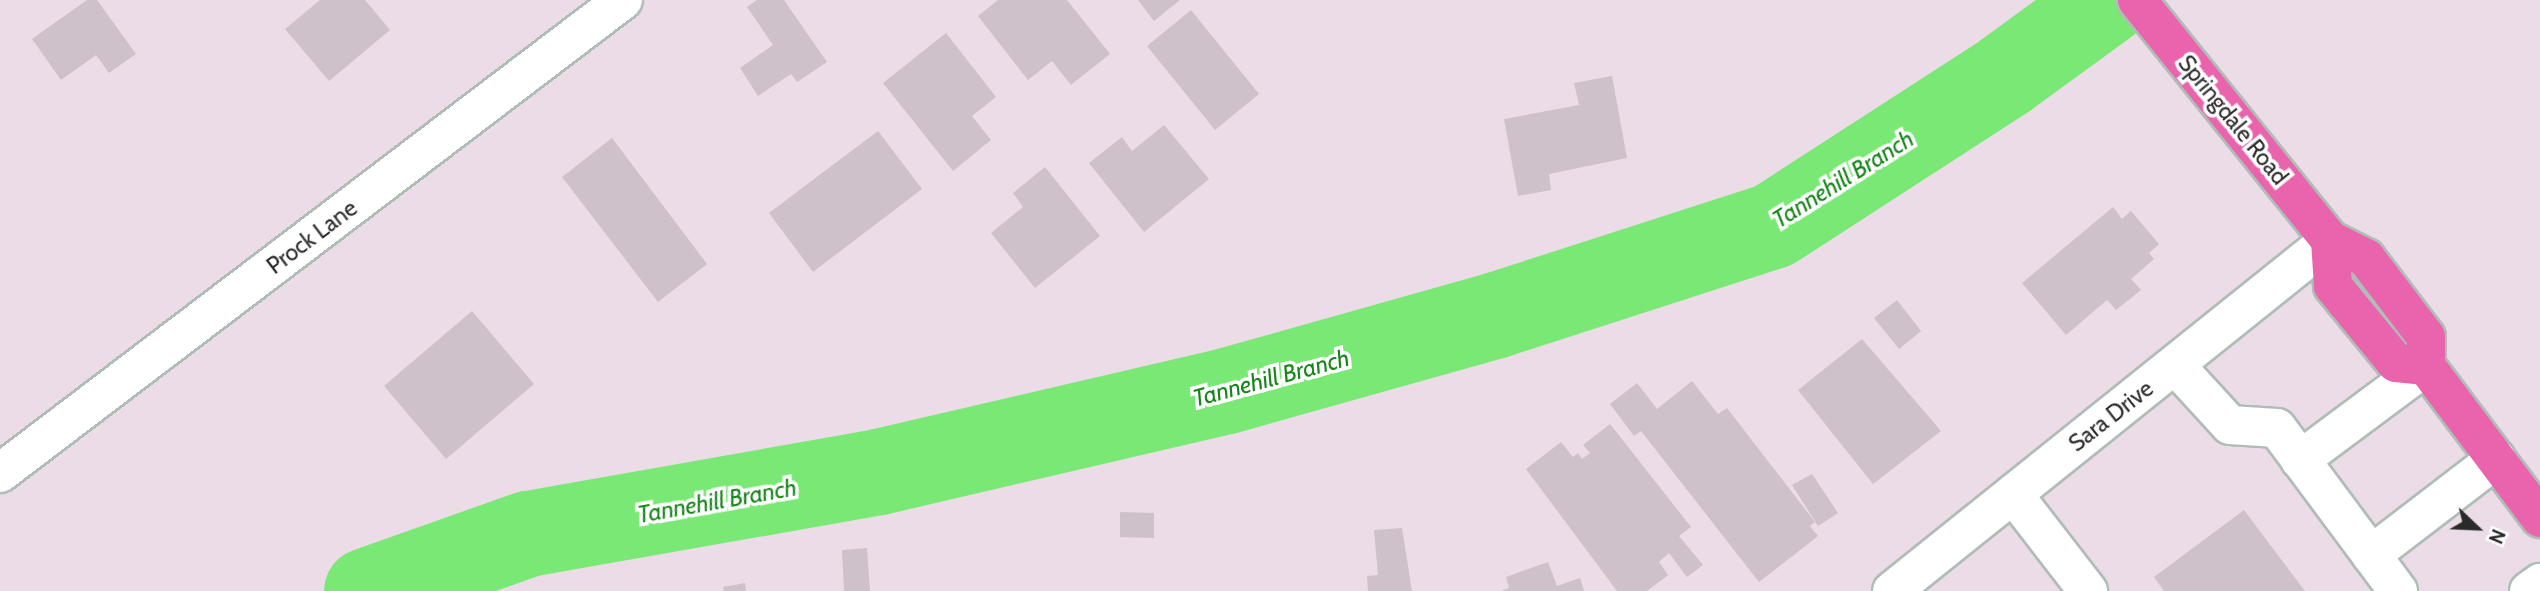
<!DOCTYPE html>
<style>
body{margin:0}
#map{position:relative;width:2540px;height:591px;overflow:hidden;background:#ebdce7;font-family:Cabin,sans-serif}
div>[style]{position:absolute}
.river>*{height:86px;margin:-43px;padding:0 43px;transform-origin:43px;border-radius:43px;background:#7ae875}
.building>*{inset:0;background:#cec1ca}
.roads{filter:drop-shadow(2px 0 #b0bdb7) drop-shadow(-2px 0 #b0bdb7) drop-shadow(0 2px #b0bdb7) drop-shadow(0 -2px #b0bdb7)}
.minor>*{height:38px;margin:-19px;padding:0 19px;transform-origin:19px;border-radius:19px;background:#fff}
.major>*{height:38px;margin:-19px;padding:0 19px;transform-origin:19px;border-radius:19px;background:#e964ac}
span{translate:-50% -50%;white-space:nowrap;text-align:center;line-height:1.15;-webkit-text-stroke:7px #fff;paint-order:stroke}
.street-label{font-size:23px;color:#2a2a2a}
.water-label{font-size:24px;color:#158618;font-style:italic}
.north{position:absolute;left:2442px;top:493px;width:70px;height:70px;-webkit-text-stroke:5px #fff;paint-order:stroke;rotate:113deg;font-size:19px;font-weight:700;line-height:28px;text-align:center;color:#2a2a2a}
.north::after{content:'';display:block;margin:auto;width:24px;height:32px;background:#2a2a2a;clip-path:polygon(50% 0,100% 100%,50% 72%,0 100%)}
</style>
<div id="map">
<div class="river">
<i style="left:367px;top:591px;width:171px;rotate:-19.5deg"></i>
<i style="left:528px;top:534px;width:356px;rotate:-10deg"></i>
<i style="left:879px;top:472px;width:357px;rotate:-13.1deg"></i>
<i style="left:1227px;top:391px;width:280px;rotate:-15.7deg"></i>
<i style="left:1497px;top:315px;width:290px;rotate:-17.9deg"></i>
<i style="left:1773px;top:226px;width:278px;rotate:-32.9deg"></i>
<i style="left:2006px;top:75px;width:127px;rotate:-36.1deg"></i>
</div>
<div class="building">
<i style="clip-path:polygon(87px 0,97px 0,136px 54px,109px 73px,96px 55px,61px 80px,32px 39px)"></i>
<i style="clip-path:polygon(320px 0,365px 0,390px 30px,329px 81px,285px 29px)"></i>
<i style="clip-path:polygon(757px 0,784px 0,827px 62px,797px 82px,791px 74px,758px 96px,740px 68px,773px 45px,747px 7px)"></i>
<i style="clip-path:polygon(998px 0,1067px 0,1110px 54px,1071px 85px,1052px 61px,1028px 80px,978px 16px)"></i>
<i style="clip-path:polygon(1138px 0,1180px 0,1154px 21px)"></i>
<i style="clip-path:polygon(1191px 10px,1259px 94px,1215px 130px,1147px 46px)"></i>
<i style="clip-path:polygon(946px 33px,996px 97px,972px 116px,991px 140px,953px 171px,883px 83px)"></i>
<i style="clip-path:polygon(1612px 76px,1627px 158px,1549px 174px,1551px 190px,1518px 196px,1504px 119px,1579px 105px,1574px 83px)"></i>
<i style="clip-path:polygon(1164px 125px,1209px 179px,1144px 232px,1089px 163px,1122px 137px,1132px 151px)"></i>
<i style="clip-path:polygon(878px 131px,922px 189px,813px 272px,769px 213px)"></i>
<i style="clip-path:polygon(612px 138px,707px 264px,658px 302px,562px 177px)"></i>
<i style="clip-path:polygon(1045px 167px,1100px 236px,1035px 288px,991px 233px,1023px 207px,1013px 193px)"></i>
<i style="clip-path:polygon(2113px 207px,2122px 219px,2131px 211px,2159px 244px,2149px 253px,2154px 259px,2131px 279px,2141px 290px,2116px 310px,2107px 300px,2066px 335px,2022px 283px)"></i>
<i style="clip-path:polygon(1897px 300px,1921px 331px,1899px 349px,1874px 318px)"></i>
<i style="clip-path:polygon(472px 311px,534px 384px,446px 459px,384px 386px)"></i>
<i style="clip-path:polygon(1862px 339px,1941px 431px,1873px 484px,1798px 390px)"></i>
<i style="clip-path:polygon(1692px 381px,1718px 414px,1727px 408px,1815px 522px,1810px 526px,1818px 536px,1759px 582px,1641px 431px,1634px 436px,1610px 404px,1637px 383px,1657px 409px)"></i>
<i style="clip-path:polygon(1610px 424px,1691px 527px,1679px 536px,1703px 565px,1687px 577px,1669px 553px,1659px 562px,1668px 575px,1647px 591px,1617px 591px,1526px 469px,1561px 442px,1573px 457px,1578px 453px,1582px 459px,1590px 453px,1583px 445px)"></i>
<i style="clip-path:polygon(1812px 474px,1838px 513px,1818px 526px,1792px 485px)"></i>
<i style="clip-path:polygon(2244px 510px,2305px 591px,2164px 591px,2154px 577px)"></i>
<i style="clip-path:polygon(1120px 512px,1154px 513px,1154px 538px,1120px 537px)"></i>
<i style="clip-path:polygon(1402px 528px,1412px 591px,1368px 591px,1367px 576px,1378px 575px,1374px 530px)"></i>
<i style="clip-path:polygon(867px 548px,870px 591px,844px 591px,842px 550px)"></i>
<i style="clip-path:polygon(1548px 562px,1557px 586px,1580px 578px,1584px 591px,1501px 591px,1509px 588px,1506px 577px)"></i>
<i style="clip-path:polygon(745px 583px,746px 591px,724px 591px,723px 587px)"></i>
</div>
<div class="roads">
<div class="minor">
<i style="left:2175px;top:365px;width:81px;rotate:47.5deg"></i>
<i style="left:2230px;top:425px;width:47px;rotate:3.7deg"></i>
<i style="left:2277px;top:428px;width:203px;rotate:53.4deg"></i>
<i style="left:2300px;top:460px;width:157px;rotate:-36.7deg"></i>
<i style="left:0;top:473px;width:782px;rotate:-37.21deg"></i>
<i style="left:2013px;top:494px;width:123px;rotate:52.3deg"></i>
<i style="left:2371px;top:555px;width:158px;rotate:-37.5deg"></i>
<i style="left:1892px;top:591px;width:561px;rotate:-38.71deg"></i>
<i style="left:2529px;top:591px;width:14px;rotate:-36deg"></i>
</div>
<div class="major">
<i style="left:2137px;top:0;width:308px;rotate:51.2deg"></i>
<i style="left:2330px;top:240px;width:40px;rotate:26.6deg"></i>
<i style="left:2366px;top:258px;width:99px;rotate:52.8deg"></i>
<i style="left:2426px;top:337px;width:29px;rotate:90deg"></i>
<i style="left:2426px;top:366px;width:190px;rotate:53.1deg"></i>
<i style="left:2330px;top:240px;width:46px;rotate:86.3deg"></i>
<i style="left:2333px;top:286px;width:99px;rotate:50.7deg"></i>
<i style="left:2396px;top:363px;width:30px;rotate:6deg"></i>
</div>
</div>
<div class="street-label">
<span style="left:2233px;top:120px;rotate:51deg">Springdale Road</span>
<span style="left:312px;top:237px;rotate:-37deg">Prock Lane</span>
<span style="left:2111px;top:416px;rotate:-38deg">Sara Drive</span>
</div>
<div class="water-label">
<span style="left:1843px;top:179px;rotate:-32deg">Tannehill Branch</span>
<span style="left:1271px;top:378px;rotate:-15deg">Tannehill Branch</span>
<span style="left:717px;top:501px;rotate:-10deg">Tannehill Branch</span>
</div>
<div class="north">N</div>
</div>
